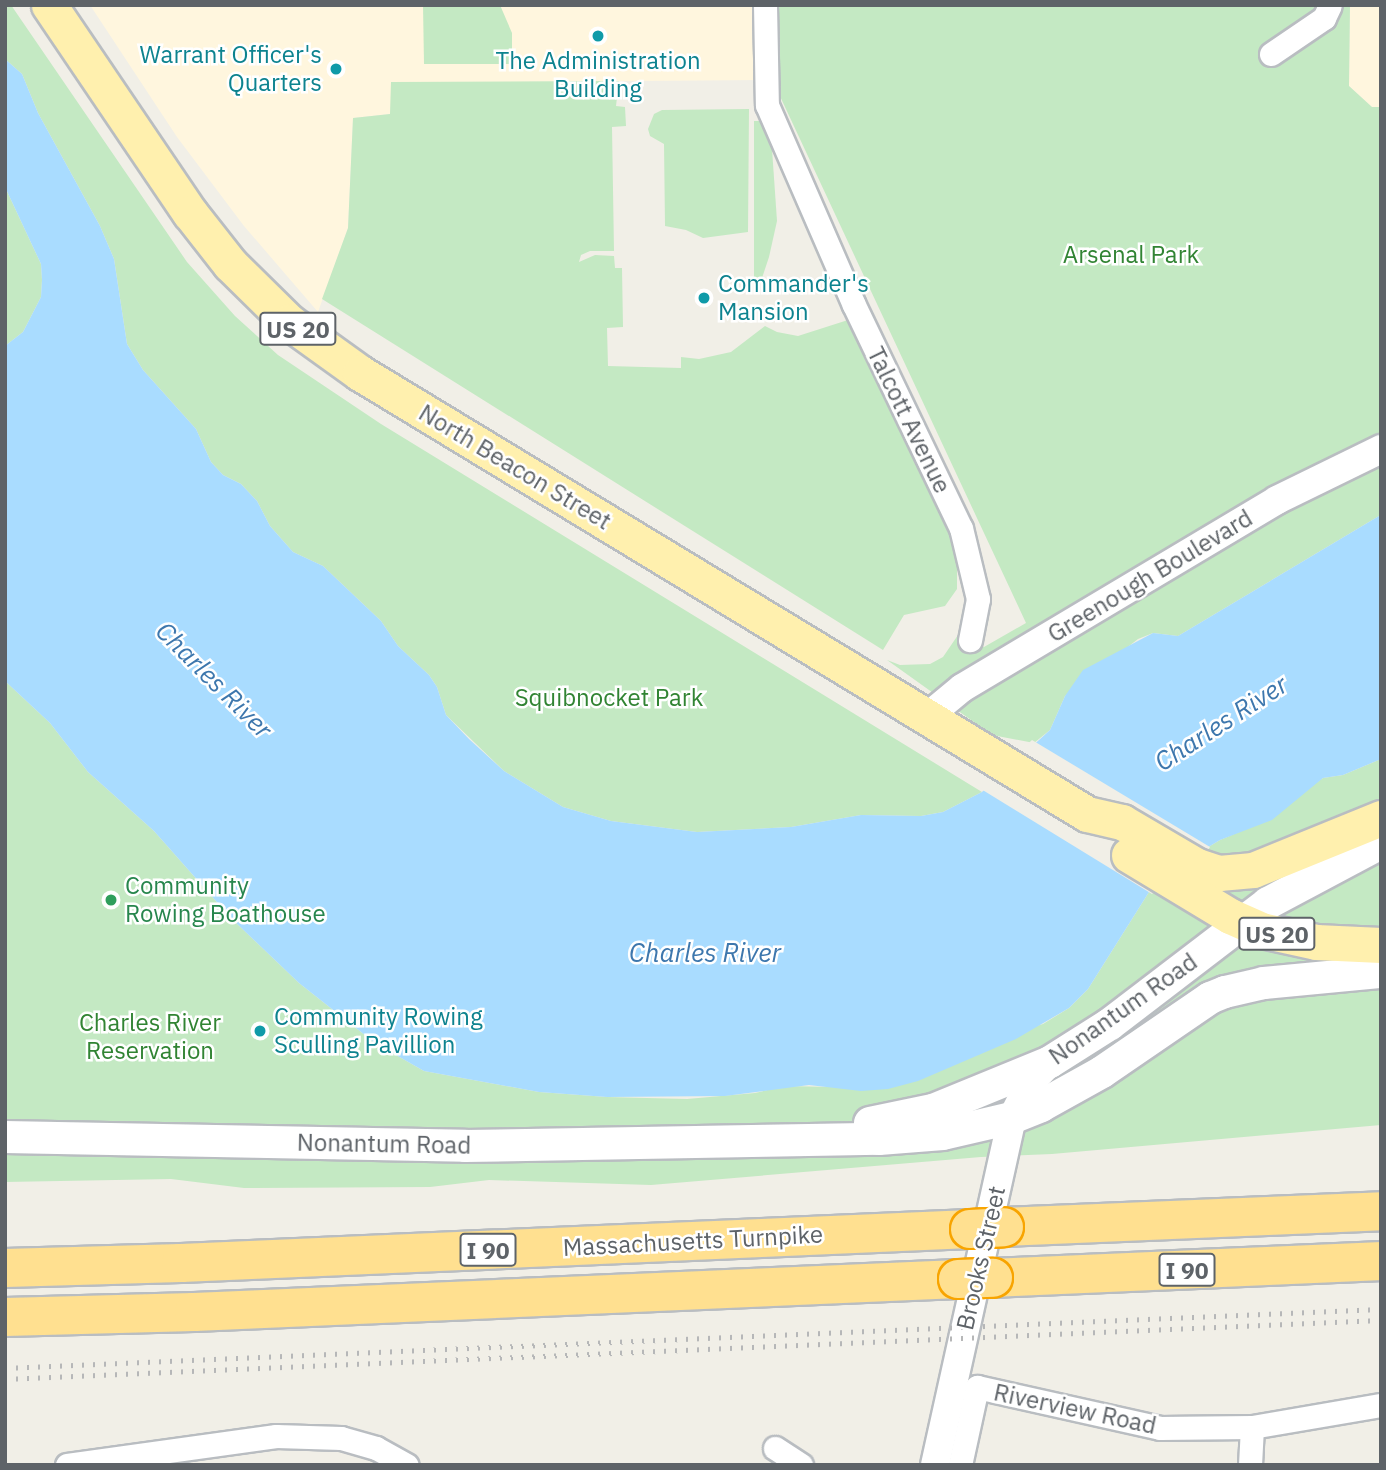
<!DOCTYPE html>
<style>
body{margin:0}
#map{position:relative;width:1386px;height:1470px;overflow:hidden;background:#f1efe7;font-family:"IBM Plex Sans",sans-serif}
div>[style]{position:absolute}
.commercial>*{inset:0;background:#fff6de}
.green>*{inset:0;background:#c4e9c3}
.water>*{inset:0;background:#a9dcff}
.pier>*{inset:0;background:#f1efe7}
.roads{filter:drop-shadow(2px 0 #b9bdc1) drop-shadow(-2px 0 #b9bdc1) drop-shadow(0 2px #b9bdc1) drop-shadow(0 -2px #b9bdc1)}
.minor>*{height:23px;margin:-11.5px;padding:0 11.5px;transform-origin:11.5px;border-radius:11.5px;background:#fff}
.tertiary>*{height:28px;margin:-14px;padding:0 14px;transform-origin:14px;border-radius:14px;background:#fff}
.secondary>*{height:32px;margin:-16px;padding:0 16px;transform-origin:16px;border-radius:16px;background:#fff}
.primary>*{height:35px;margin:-17.5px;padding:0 17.5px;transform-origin:17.5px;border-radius:17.5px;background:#fff0ae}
.motorway>*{height:38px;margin:-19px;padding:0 19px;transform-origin:19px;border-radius:19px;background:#ffe090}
.rail>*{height:5px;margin-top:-2.5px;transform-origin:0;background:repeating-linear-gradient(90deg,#b6b7b8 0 2px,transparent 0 11px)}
.bridges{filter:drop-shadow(2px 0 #f8a400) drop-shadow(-2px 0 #f8a400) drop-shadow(0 2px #f8a400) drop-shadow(0 -2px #f8a400)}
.motorway-bridge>*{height:38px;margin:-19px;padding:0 19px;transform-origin:19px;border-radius:19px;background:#ffe090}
.dots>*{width:19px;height:19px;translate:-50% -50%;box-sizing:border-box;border:4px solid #fff;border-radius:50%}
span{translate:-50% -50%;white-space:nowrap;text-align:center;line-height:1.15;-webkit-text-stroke:5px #fff;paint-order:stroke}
.shield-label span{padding:2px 5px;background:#fff;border:2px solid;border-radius:5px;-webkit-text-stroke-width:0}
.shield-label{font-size:23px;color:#5e6368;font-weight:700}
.culture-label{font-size:24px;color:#0d838f}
.right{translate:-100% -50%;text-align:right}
.left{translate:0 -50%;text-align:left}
.park-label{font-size:24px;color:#318433}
.street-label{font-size:24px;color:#5e6368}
.leisure-label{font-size:24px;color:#27864d}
.water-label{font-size:26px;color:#3d77ad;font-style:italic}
.frame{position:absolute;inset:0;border:7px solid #5e6368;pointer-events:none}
</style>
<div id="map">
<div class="commercial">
<i style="clip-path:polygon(90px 5px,779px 5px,778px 80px,512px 82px,390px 114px,353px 118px,348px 228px,318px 312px,244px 226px,177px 137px)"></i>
<i style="clip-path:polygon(1350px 5px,1381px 5px,1381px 107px,1372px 107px,1349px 86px)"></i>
</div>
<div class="green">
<i style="clip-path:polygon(5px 5px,11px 5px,187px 262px,235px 316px,278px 355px,381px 424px,982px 792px,943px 812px,921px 816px,861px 815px,791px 827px,697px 832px,611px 821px,563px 807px,504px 771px,446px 715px,437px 687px,429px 675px,398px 646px,381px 621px,323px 566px,293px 552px,270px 526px,257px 501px,241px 484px,223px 475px,211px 462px,196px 429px,143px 370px,127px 344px,114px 259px,100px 226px,38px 113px,22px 74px,5px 59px)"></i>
<i style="clip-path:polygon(423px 5px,500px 5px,512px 33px,512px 64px,424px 64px)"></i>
<i style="clip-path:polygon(779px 5px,1350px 5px,1349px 86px,1372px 107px,1381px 107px,1379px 516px,1178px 636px,1153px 633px,1138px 639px,1065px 696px,1050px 730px,1034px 743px,992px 735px,887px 660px,900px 665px,930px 664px,943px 657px,958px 635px,984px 647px,1026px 623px,778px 92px)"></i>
<i style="clip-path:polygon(619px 81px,616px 106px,625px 107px,626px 126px,612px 127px,614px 251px,590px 251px,581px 255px,579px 262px,595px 255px,614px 256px,615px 268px,622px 268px,623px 327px,607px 328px,608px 366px,681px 368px,681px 357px,699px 359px,731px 352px,765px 326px,777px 332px,798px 336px,848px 320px,946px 523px,957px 566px,957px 589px,945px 606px,904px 615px,883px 650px,322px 299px,348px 228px,353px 118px,390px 114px,391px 82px)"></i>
<i style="clip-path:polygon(749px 109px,748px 232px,703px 238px,686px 230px,665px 226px,664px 144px,650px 136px,648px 129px,654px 114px,662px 110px)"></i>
<i style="clip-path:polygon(754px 121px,760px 121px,772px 149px,777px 221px,769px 257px,759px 287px,754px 288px)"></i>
<i style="clip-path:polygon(5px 187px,41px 264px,42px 280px,41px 297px,23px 332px,5px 346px)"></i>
<i style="clip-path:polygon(5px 681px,50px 723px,88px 772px,154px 831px,231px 918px,299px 983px,375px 1043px,424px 1071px,539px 1092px,607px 1097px,687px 1099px,755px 1093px,785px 1086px,833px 1087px,1043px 1024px,1069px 1008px,1088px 989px,1149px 892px,1175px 867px,1220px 840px,1246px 829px,1323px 778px,1343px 775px,1381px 759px,1381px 1125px,1052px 1154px,981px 1157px,651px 1185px,489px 1180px,430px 1187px,244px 1188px,171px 1179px,5px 1182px)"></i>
</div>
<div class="water">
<i style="clip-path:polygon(5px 59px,22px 74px,38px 113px,100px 226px,114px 259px,127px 344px,143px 370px,196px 429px,211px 462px,223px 475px,241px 484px,257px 501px,270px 526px,293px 552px,323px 566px,381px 621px,398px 646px,429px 675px,437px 687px,446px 715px,469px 739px,504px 771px,563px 807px,611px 821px,697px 832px,791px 827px,861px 815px,921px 816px,943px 812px,982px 792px,1050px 730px,1065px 696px,1083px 670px,1153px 633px,1178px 636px,1379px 516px,1381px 490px,1381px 759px,1343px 775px,1323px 778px,1272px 820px,1220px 840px,1175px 867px,1149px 892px,1088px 989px,1069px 1008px,1016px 1039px,918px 1081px,888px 1089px,861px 1091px,809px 1085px,725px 1096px,607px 1097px,539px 1092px,424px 1071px,375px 1043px,299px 983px,231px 918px,154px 831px,88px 772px,50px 723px,5px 681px,5px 346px,23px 332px,41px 297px,42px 280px,41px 264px,5px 187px)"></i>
</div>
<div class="pier">
<i style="clip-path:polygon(1032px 740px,1210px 847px,1206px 853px,1177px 870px,1152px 894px,981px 789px)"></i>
</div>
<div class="roads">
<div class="minor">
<i style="left:765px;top:5px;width:100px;rotate:88.9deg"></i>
<i style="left:767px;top:105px;width:218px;rotate:66.5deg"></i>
<i style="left:854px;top:305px;width:247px;rotate:64.4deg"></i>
<i style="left:961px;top:528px;width:73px;rotate:76.5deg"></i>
<i style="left:978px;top:599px;width:42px;rotate:101deg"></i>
<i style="left:1271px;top:54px;width:64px;rotate:-34.2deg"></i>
<i style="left:1324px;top:18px;width:14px;rotate:-65deg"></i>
<i style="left:775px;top:1448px;width:31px;rotate:33deg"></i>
<i style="left:67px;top:1465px;width:211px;rotate:-7.9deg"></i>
<i style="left:276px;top:1436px;width:65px;rotate:1.8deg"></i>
<i style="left:341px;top:1438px;width:36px;rotate:16deg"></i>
<i style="left:376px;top:1448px;width:35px;rotate:29deg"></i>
<i style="left:960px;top:1465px;width:80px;rotate:-77.7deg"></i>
<i style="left:977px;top:1387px;width:188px;rotate:12.6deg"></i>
<i style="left:1160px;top:1428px;width:92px;rotate:-0.6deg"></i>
<i style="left:1252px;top:1427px;width:131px;rotate:-9.7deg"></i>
<i style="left:1250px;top:1465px;width:38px;rotate:-87deg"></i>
</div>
<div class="tertiary">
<i style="left:927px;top:717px;width:45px;rotate:-39.6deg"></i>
<i style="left:962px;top:688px;width:367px;rotate:-30.8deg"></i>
<i style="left:1277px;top:500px;width:116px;rotate:-26.1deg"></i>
<i style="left:935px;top:1465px;width:355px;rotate:-77.5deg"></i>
<i style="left:1012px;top:1118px;width:39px;rotate:-63deg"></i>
<i style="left:1030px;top:1083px;width:29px;rotate:-46deg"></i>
</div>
<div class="secondary">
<i style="left:870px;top:1123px;width:64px;rotate:-11.7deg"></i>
<i style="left:933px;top:1110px;width:126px;rotate:-22.3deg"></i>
<i style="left:1050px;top:1062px;width:71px;rotate:-32.3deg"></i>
<i style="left:1110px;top:1024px;width:199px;rotate:-37.4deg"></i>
<i style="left:1268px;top:903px;width:128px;rotate:-28deg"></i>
<i style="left:5px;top:1137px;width:460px;rotate:1.1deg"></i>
<i style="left:465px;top:1146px;width:414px;rotate:-1deg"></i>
<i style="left:879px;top:1139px;width:64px;rotate:-4.5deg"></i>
<i style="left:943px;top:1134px;width:71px;rotate:-13.1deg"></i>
<i style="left:1012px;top:1118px;width:31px;rotate:-22deg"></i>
<i style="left:1041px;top:1106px;width:70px;rotate:-29.1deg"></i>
<i style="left:1102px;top:1072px;width:131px;rotate:-34.4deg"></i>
<i style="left:1210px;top:998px;width:16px;rotate:-22deg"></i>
<i style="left:1225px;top:992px;width:40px;rotate:-13deg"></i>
<i style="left:1264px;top:983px;width:118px;rotate:-5.4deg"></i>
</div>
<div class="primary">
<i style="left:49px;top:5px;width:251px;rotate:55.9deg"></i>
<i style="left:190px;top:213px;width:65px;rotate:51.9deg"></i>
<i style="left:230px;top:264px;width:83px;rotate:44.5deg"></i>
<i style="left:289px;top:322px;width:87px;rotate:35.7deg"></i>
<i style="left:360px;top:373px;width:850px;rotate:31.24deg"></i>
<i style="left:1087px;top:814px;width:36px;rotate:13deg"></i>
<i style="left:1122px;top:822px;width:87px;rotate:30.4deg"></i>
<i style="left:1197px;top:866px;width:23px;rotate:18deg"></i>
<i style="left:1219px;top:873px;width:34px;rotate:-5deg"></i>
<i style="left:1253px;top:870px;width:138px;rotate:-22.1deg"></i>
<i style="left:1129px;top:855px;width:118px;rotate:31.1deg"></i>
<i style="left:1230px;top:916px;width:34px;rotate:24deg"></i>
<i style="left:1261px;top:930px;width:56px;rotate:12.3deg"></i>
<i style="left:1316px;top:942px;width:65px;rotate:2.6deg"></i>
</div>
<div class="motorway">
<i style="left:1004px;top:1227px;width:377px;rotate:-2.4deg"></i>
<i style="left:5px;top:1268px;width:176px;rotate:-1.6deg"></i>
<i style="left:181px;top:1263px;width:790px;rotate:-2.47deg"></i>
<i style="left:993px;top:1278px;width:388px;rotate:-2.5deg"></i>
<i style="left:5px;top:1317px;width:189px;rotate:-1.5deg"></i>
<i style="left:194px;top:1312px;width:765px;rotate:-2.47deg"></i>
</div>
</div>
<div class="rail">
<i style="left:5px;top:1368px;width:1377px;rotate:-2.46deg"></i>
<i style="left:5px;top:1379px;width:1377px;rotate:-2.46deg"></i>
</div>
<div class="bridges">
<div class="motorway-bridge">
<i style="left:970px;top:1229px;width:34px;rotate:-3deg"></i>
<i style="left:958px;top:1279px;width:35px;rotate:-2deg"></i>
</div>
</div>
<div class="dots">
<i style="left:598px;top:36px;background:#0f9aa8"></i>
<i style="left:336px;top:69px;background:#0f9aa8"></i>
<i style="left:704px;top:298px;background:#0f9aa8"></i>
<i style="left:111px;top:900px;background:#2e9e5b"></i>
<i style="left:260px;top:1031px;background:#0f9aa8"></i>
</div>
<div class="shield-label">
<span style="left:298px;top:329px">US 20</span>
<span style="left:1277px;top:934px">US 20</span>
<span style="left:488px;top:1250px">I 90</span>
<span style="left:1187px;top:1270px">I 90</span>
</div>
<div class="culture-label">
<span class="right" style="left:322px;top:69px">Warrant Officer's<br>Quarters</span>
<span style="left:598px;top:75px">The Administration<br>Building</span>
<span class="left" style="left:718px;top:298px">Commander's<br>Mansion</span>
<span class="left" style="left:274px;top:1031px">Community Rowing<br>Sculling Pavillion</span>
</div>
<div class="park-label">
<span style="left:1131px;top:255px">Arsenal Park</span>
<span style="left:609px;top:698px">Squibnocket Park</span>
<span style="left:150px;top:1037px">Charles River<br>Reservation</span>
</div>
<div class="street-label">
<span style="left:909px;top:420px;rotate:64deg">Talcott Avenue</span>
<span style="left:515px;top:467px;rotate:31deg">North Beacon Street</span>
<span style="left:1150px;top:576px;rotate:-31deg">Greenough Boulevard</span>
<span style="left:1123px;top:1009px;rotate:-35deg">Nonantum Road</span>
<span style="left:384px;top:1144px;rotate:1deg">Nonantum Road</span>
<span style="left:693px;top:1241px;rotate:-3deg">Massachusetts Turnpike</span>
<span style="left:981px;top:1258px;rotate:-77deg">Brooks Street</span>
<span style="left:1075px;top:1409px;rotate:12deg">Riverview Road</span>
</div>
<div class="leisure-label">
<span class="left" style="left:125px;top:900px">Community<br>Rowing Boathouse</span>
</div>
<div class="water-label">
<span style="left:214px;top:680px;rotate:45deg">Charles River</span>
<span style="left:1221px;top:723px;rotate:-33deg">Charles River</span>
<span style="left:705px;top:953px">Charles River</span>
</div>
<div class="frame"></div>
</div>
